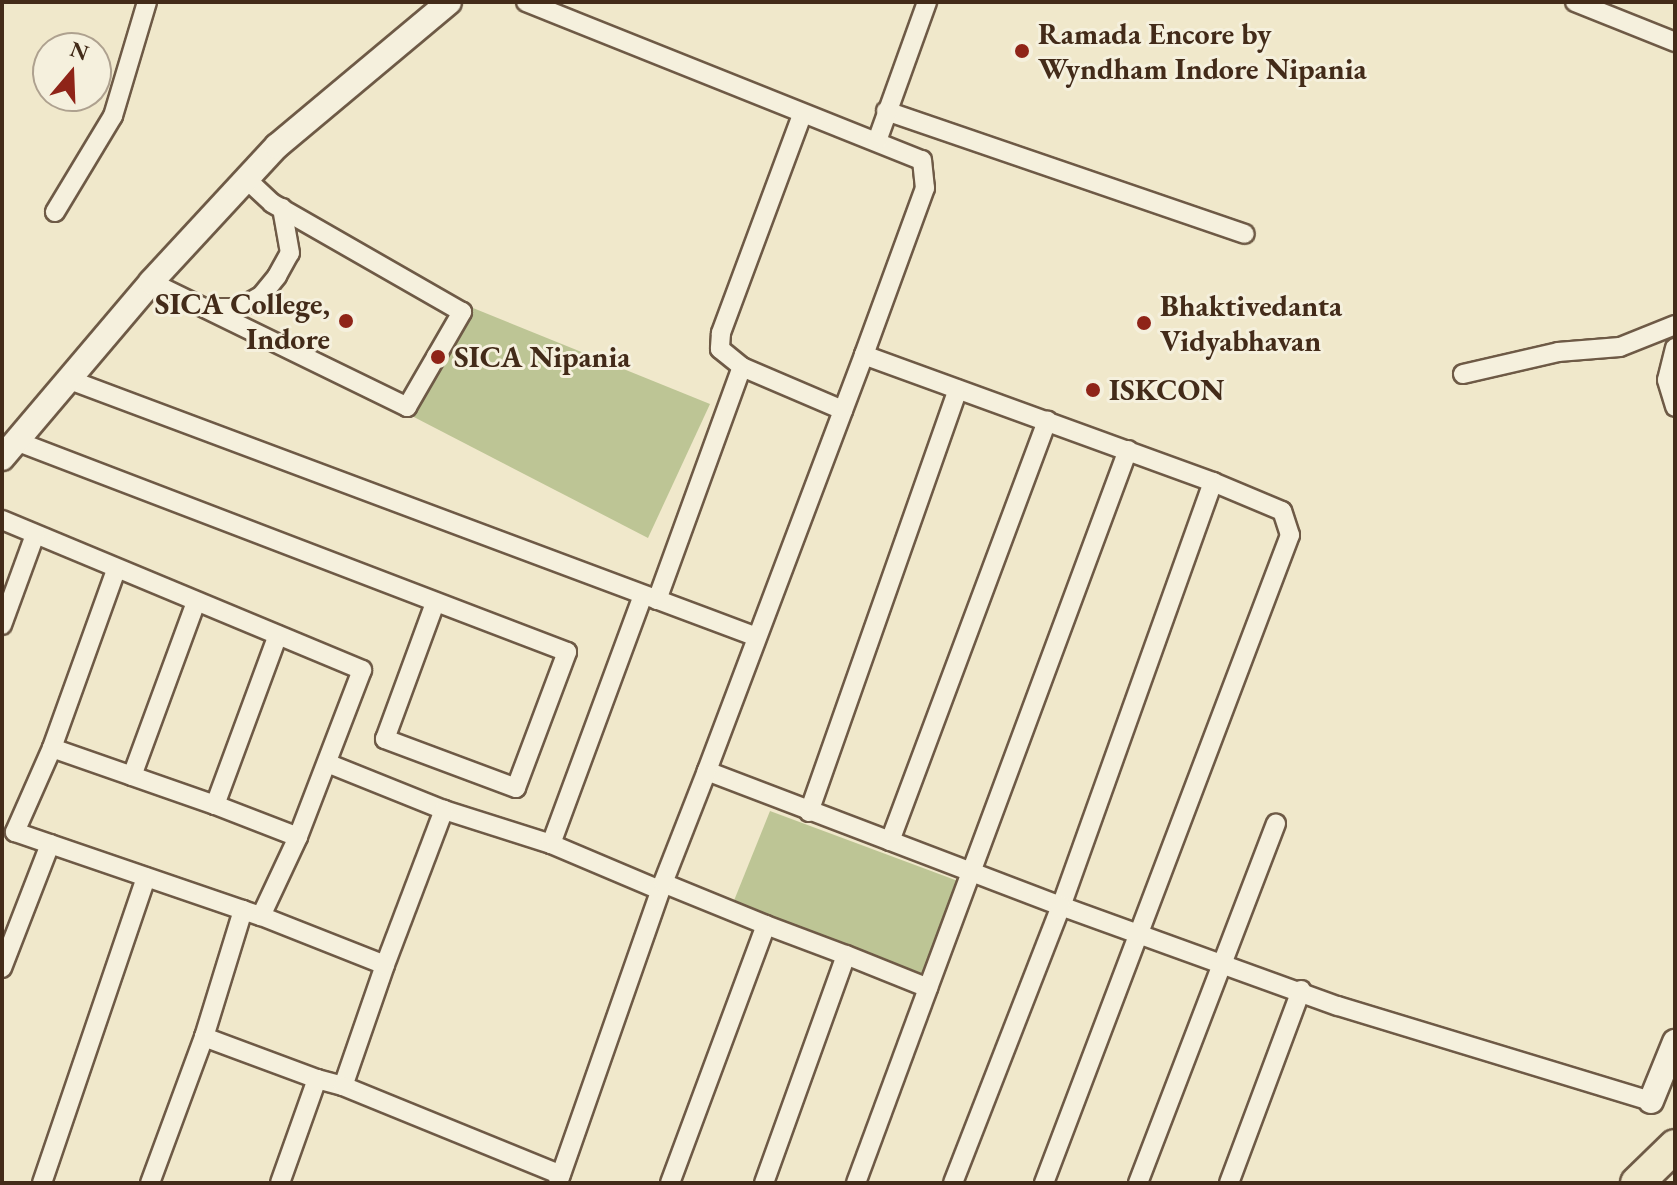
<!DOCTYPE html>
<style>
body{margin:0}
#map{position:relative;width:1677px;height:1185px;overflow:hidden;background:#f0e8cb;font-family:"EB Garamond",serif}
div>[style]{position:absolute}
.green>*{inset:0;background:#bdc595}
.roads{filter:drop-shadow(2px 0 #6e5a46) drop-shadow(-2px 0 #6e5a46) drop-shadow(0 2px #6e5a46) drop-shadow(0 -2px #6e5a46)}
.street>*{height:18px;margin:-9px;padding:0 9px;transform-origin:9px;border-radius:9px;background:#f5f0dd}
.secondary>*{height:24px;margin:-12px;padding:0 12px;transform-origin:12px;border-radius:12px;background:#f5f0dd}
.highway>*{height:32px;margin:-16px;padding:0 16px;transform-origin:16px;border-radius:16px;background:#f0e8cb}
.dots>*{width:22px;height:22px;translate:-50% -50%;box-sizing:border-box;border:4px solid #f5f0dd;border-radius:50%}
span{translate:-50% -50%;white-space:nowrap;text-align:center;line-height:1.15;-webkit-text-stroke:6px #f5f0dd;paint-order:stroke}
.poi-label{font-size:30px;color:#432b19;font-weight:700}
.left{translate:0 -50%;text-align:left}
.right{translate:-100% -50%;text-align:right}
.frame{position:absolute;inset:0;border:4px solid #432b19;pointer-events:none}
.north{position:absolute;left:32px;top:32px;width:80px;height:80px;box-sizing:border-box;background:#f5f0dd;border:2px solid #aea18f;border-radius:50%;rotate:19deg;font-size:22px;font-weight:700;line-height:32px;text-align:center;color:#432b19}
.north::after{content:'';display:block;margin:auto;width:28px;height:36px;background:#8f2418;clip-path:polygon(50% 0,100% 100%,50% 72%,0 100%)}
</style>
<div id="map">
<div class="green">
<i style="clip-path:polygon(473px 308px,710px 404px,648px 538px,410px 415px)"></i>
<i style="clip-path:polygon(770px 811px,966px 884px,930px 990px,729px 913px)"></i>
</div>
<div class="roads">
<div class="street">
<i style="left:526px;top:2px;width:426px;rotate:21.8deg"></i>
<i style="left:922px;top:160px;width:28px;rotate:84deg"></i>
<i style="left:925px;top:188px;width:178px;rotate:110.1deg"></i>
<i style="left:864px;top:355px;width:371px;rotate:20deg"></i>
<i style="left:1213px;top:482px;width:450px;rotate:109.7deg"></i>
<i style="left:1061px;top:906px;width:294px;rotate:19.9deg"></i>
<i style="left:1338px;top:1006px;width:327px;rotate:16.9deg"></i>
<i style="left:1575px;top:2px;width:108px;rotate:21.8deg"></i>
<i style="left:886px;top:111px;width:379px;rotate:18.9deg"></i>
<i style="left:802px;top:115px;width:233px;rotate:110.4deg"></i>
<i style="left:721px;top:333px;width:16px;rotate:94deg"></i>
<i style="left:720px;top:349px;width:28px;rotate:39deg"></i>
<i style="left:742px;top:367px;width:110px;rotate:23.1deg"></i>
<i style="left:877px;top:141px;width:148px;rotate:-70.2deg"></i>
<i style="left:55px;top:212px;width:112px;rotate:-58.9deg"></i>
<i style="left:113px;top:116px;width:119px;rotate:-73.4deg"></i>
<i style="left:151px;top:282px;width:285px;rotate:26deg"></i>
<i style="left:407px;top:407px;width:110px;rotate:-59.9deg"></i>
<i style="left:462px;top:312px;width:219px;rotate:-150.2deg"></i>
<i style="left:272px;top:203px;width:35px;rotate:-137deg"></i>
<i style="left:205px;top:308px;width:34px"></i>
<i style="left:239px;top:308px;width:25px;rotate:-29deg"></i>
<i style="left:261px;top:296px;width:26px;rotate:-51deg"></i>
<i style="left:277px;top:276px;width:26px;rotate:-61deg"></i>
<i style="left:290px;top:253px;width:46px;rotate:-100.1deg"></i>
<i style="left:1675px;top:348px;width:33px;rotate:104deg"></i>
<i style="left:1667px;top:380px;width:28px;rotate:73deg"></i>
<i style="left:864px;top:355px;width:445px;rotate:110.7deg"></i>
<i style="left:707px;top:771px;width:379px;rotate:20.9deg"></i>
<i style="left:1061px;top:906px;width:297px;rotate:111.3deg"></i>
<i style="left:1463px;top:374px;width:98px;rotate:-13deg"></i>
<i style="left:1558px;top:352px;width:62px;rotate:-4.6deg"></i>
<i style="left:1620px;top:347px;width:59px;rotate:-21.8deg"></i>
<i style="left:70px;top:380px;width:733px;rotate:20.51deg"></i>
<i style="left:16px;top:441px;width:590px;rotate:20.95deg"></i>
<i style="left:567px;top:652px;width:145px;rotate:110.6deg"></i>
<i style="left:516px;top:788px;width:140px;rotate:-159.5deg"></i>
<i style="left:385px;top:739px;width:145px;rotate:-69.8deg"></i>
<i style="left:2px;top:520px;width:390px;rotate:22.6deg"></i>
<i style="left:362px;top:670px;width:179px;rotate:111deg"></i>
<i style="left:298px;top:837px;width:89px;rotate:-158.9deg"></i>
<i style="left:215px;top:805px;width:181px;rotate:-69.7deg"></i>
<i style="left:116px;top:570px;width:189px;rotate:109.8deg"></i>
<i style="left:52px;top:748px;width:85px;rotate:19.3deg"></i>
<i style="left:657px;top:600px;width:248px;rotate:-70deg"></i>
<i style="left:196px;top:602px;width:185px;rotate:110.2deg"></i>
<i style="left:132px;top:776px;width:88px;rotate:19.3deg"></i>
<i style="left:2px;top:625px;width:96px;rotate:-69.9deg"></i>
<i style="left:52px;top:748px;width:92px;rotate:113.8deg"></i>
<i style="left:15px;top:832px;width:260px;rotate:18.9deg"></i>
<i style="left:261px;top:916px;width:87px;rotate:-64.9deg"></i>
<i style="left:327px;top:763px;width:126px;rotate:21.9deg"></i>
<i style="left:444px;top:810px;width:112px;rotate:17.6deg"></i>
<i style="left:551px;top:844px;width:265px;rotate:-69.7deg"></i>
<i style="left:809px;top:812px;width:448px;rotate:-70.6deg"></i>
<i style="left:890px;top:841px;width:449px;rotate:-69.5deg"></i>
<i style="left:551px;top:844px;width:118px;rotate:22.9deg"></i>
<i style="left:261px;top:916px;width:133px;rotate:21.6deg"></i>
<i style="left:385px;top:965px;width:128px;rotate:109.1deg"></i>
<i style="left:343px;top:1086px;width:27px;rotate:-165deg"></i>
<i style="left:317px;top:1079px;width:110px;rotate:109.6deg"></i>
<i style="left:766px;top:925px;width:85px;rotate:20.6deg"></i>
<i style="left:385px;top:965px;width:166px;rotate:-69.2deg"></i>
<i style="left:2px;top:968px;width:133px;rotate:-68.8deg"></i>
<i style="left:204px;top:1037px;width:121px;rotate:20.4deg"></i>
<i style="left:343px;top:1086px;width:235px;rotate:22.2deg"></i>
<i style="left:42px;top:1183px;width:323px;rotate:-71.2deg"></i>
<i style="left:150px;top:1183px;width:156px;rotate:-69.7deg"></i>
<i style="left:204px;top:1037px;width:133px;rotate:-72.9deg"></i>
<i style="left:558px;top:1183px;width:318px;rotate:-70.7deg"></i>
<i style="left:670px;top:1183px;width:275px;rotate:-69.6deg"></i>
<i style="left:766px;top:925px;width:111px;rotate:-157.8deg"></i>
<i style="left:663px;top:883px;width:120px;rotate:-68.6deg"></i>
<i style="left:764px;top:1183px;width:242px;rotate:-70.2deg"></i>
<i style="left:846px;top:955px;width:88px;rotate:21.9deg"></i>
<i style="left:928px;top:988px;width:574px;rotate:-69.61deg"></i>
<i style="left:856px;top:1183px;width:208px;rotate:-69.7deg"></i>
<i style="left:1044px;top:1183px;width:693px;rotate:-69.21deg"></i>
<i style="left:1290px;top:535px;width:25px;rotate:-108deg"></i>
<i style="left:1282px;top:511px;width:75px;rotate:-157.2deg"></i>
<i style="left:1138px;top:1183px;width:385px;rotate:-69deg"></i>
<i style="left:1229px;top:1183px;width:206px;rotate:-69.5deg"></i>
</div>
<div class="secondary">
<i style="left:2px;top:458px;width:231px;rotate:-49.7deg"></i>
<i style="left:151px;top:282px;width:185px;rotate:-47.2deg"></i>
<i style="left:277px;top:146px;width:224px;rotate:-39.9deg"></i>
<i style="left:1651px;top:1101px;width:64px;rotate:-67.9deg"></i>
</div>
<div class="highway">
<i style="left:1637px;top:1183px;width:53px;rotate:-44.2deg"></i>
</div>
</div>
<div class="dots">
<i style="left:1022px;top:51px;background:#8f2418"></i>
<i style="left:346px;top:321px;background:#8f2418"></i>
<i style="left:1144px;top:323px;background:#8f2418"></i>
<i style="left:438px;top:357px;background:#8f2418"></i>
<i style="left:1093px;top:390px;background:#8f2418"></i>
</div>
<div class="poi-label">
<span class="left" style="left:1038px;top:51px">Ramada Encore by<br>Wyndham Indore Nipania</span>
<span class="right" style="left:330px;top:321px">SICA College,<br>Indore</span>
<span class="left" style="left:1160px;top:323px">Bhaktivedanta<br>Vidyabhavan</span>
<span class="left" style="left:454px;top:357px">SICA Nipania</span>
<span class="left" style="left:1109px;top:390px">ISKCON</span>
</div>
<div class="frame"></div>
<div class="north">N</div>
</div>
